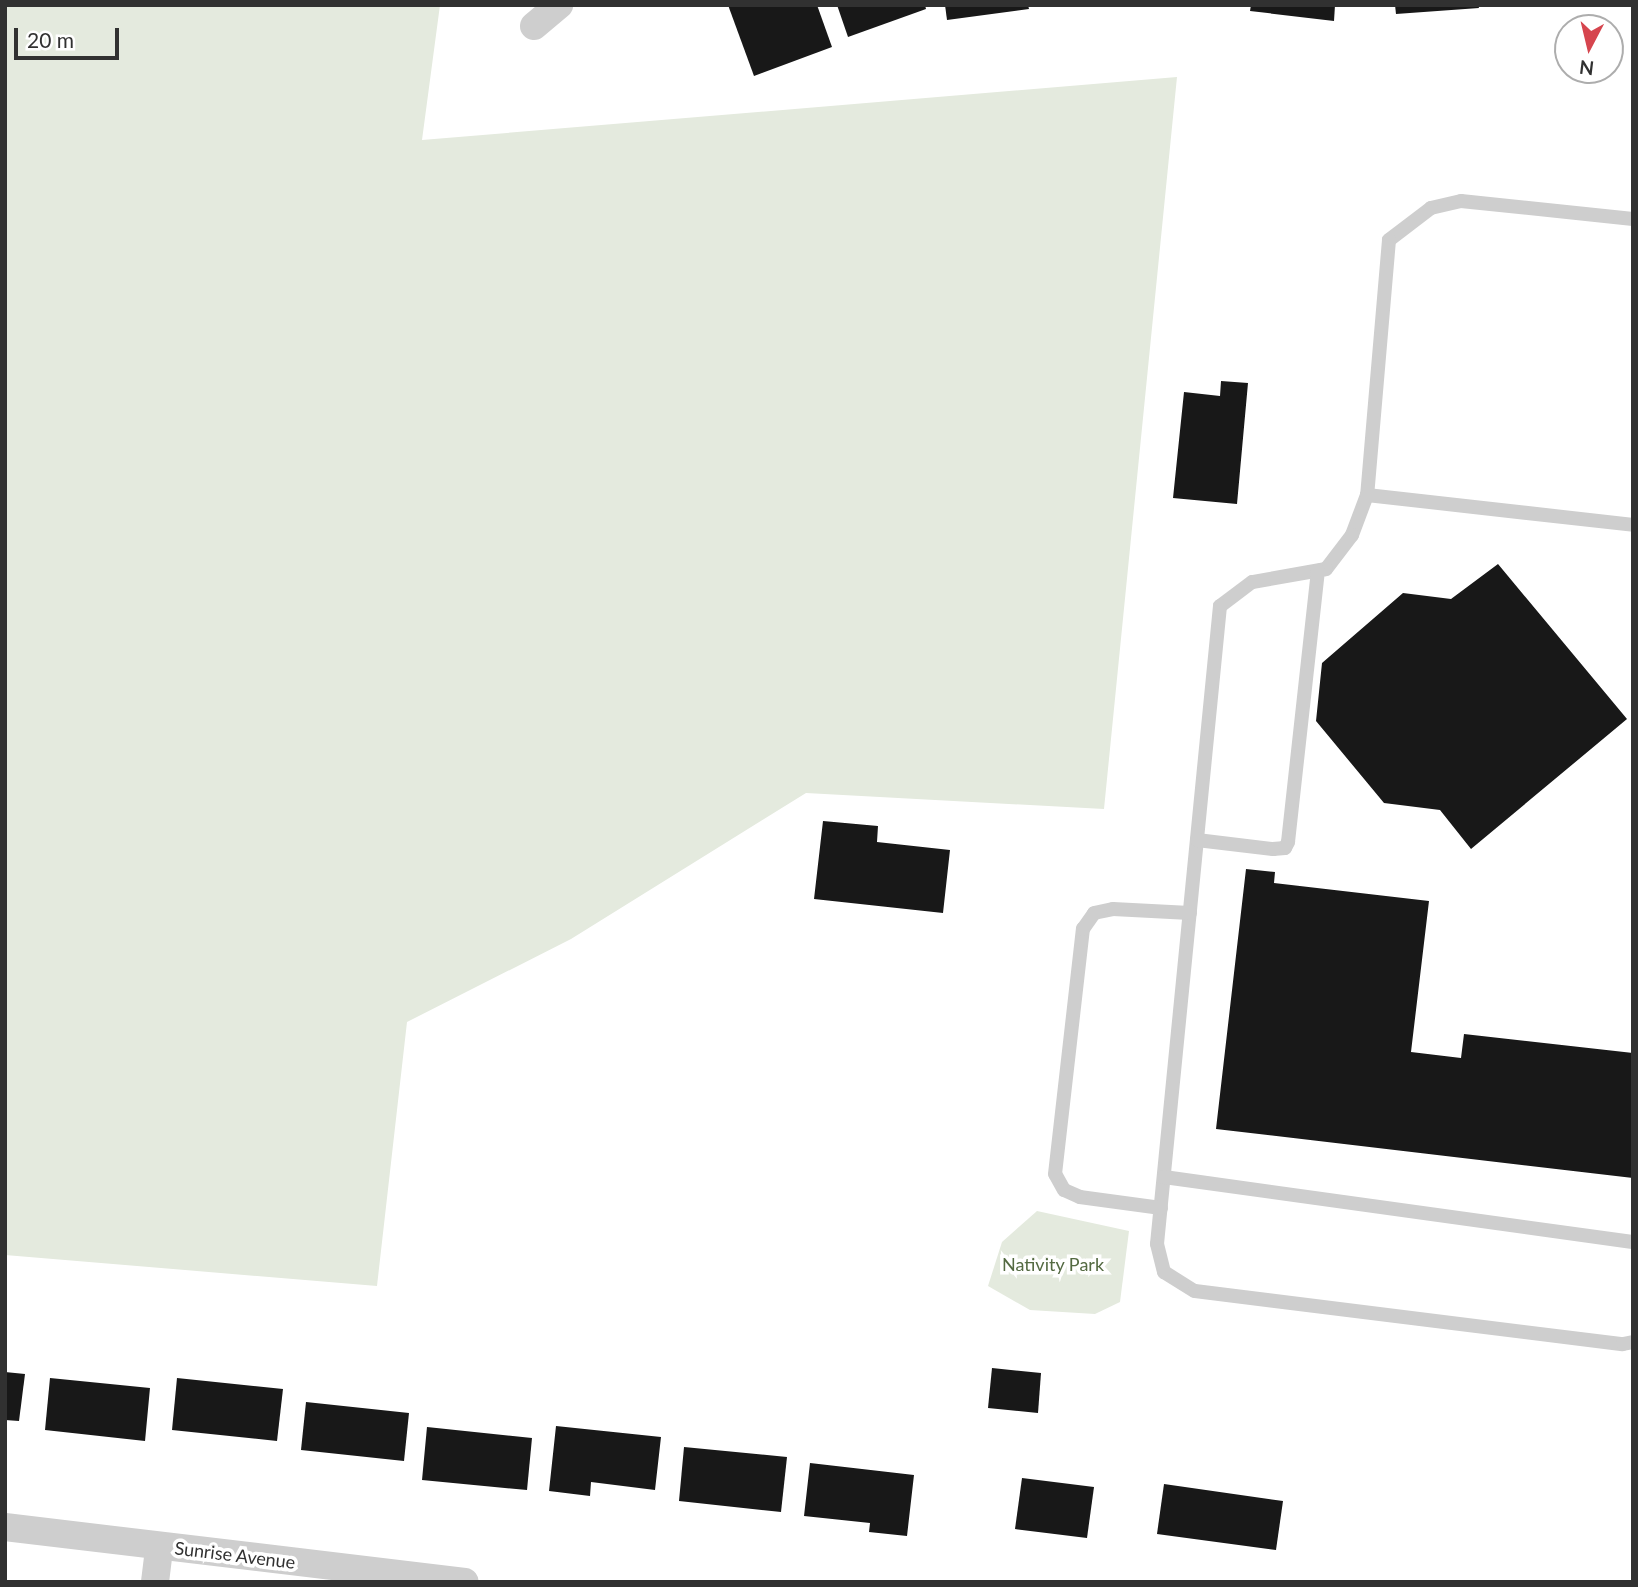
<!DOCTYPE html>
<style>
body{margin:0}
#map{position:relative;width:1638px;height:1587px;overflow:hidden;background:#fff;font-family:Lato,sans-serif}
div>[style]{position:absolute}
.green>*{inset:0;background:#e4eade}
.building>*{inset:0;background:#181818}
.lane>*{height:14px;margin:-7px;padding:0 7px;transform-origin:7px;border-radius:7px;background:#cecece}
.street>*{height:28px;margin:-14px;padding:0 14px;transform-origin:14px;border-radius:14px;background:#cecece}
span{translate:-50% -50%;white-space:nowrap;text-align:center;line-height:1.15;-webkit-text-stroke:7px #fff;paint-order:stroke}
.park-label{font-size:18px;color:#546a42}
.street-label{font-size:18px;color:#313131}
.frame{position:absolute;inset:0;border:7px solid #313131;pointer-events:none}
.north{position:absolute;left:1554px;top:14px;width:70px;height:70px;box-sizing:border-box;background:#fff;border:2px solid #adadad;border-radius:50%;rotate:187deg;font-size:19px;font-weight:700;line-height:28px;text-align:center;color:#313131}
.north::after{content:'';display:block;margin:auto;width:24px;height:32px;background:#d6454e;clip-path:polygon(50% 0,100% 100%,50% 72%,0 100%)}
.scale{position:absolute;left:14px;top:28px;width:105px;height:32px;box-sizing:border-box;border:4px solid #313131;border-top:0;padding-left:9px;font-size:21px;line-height:24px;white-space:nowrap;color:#313131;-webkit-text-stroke:5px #fff;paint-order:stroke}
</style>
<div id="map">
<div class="green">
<i style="clip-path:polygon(5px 5px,440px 5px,422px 140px,1177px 77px,1104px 809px,806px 793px,571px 939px,407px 1022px,377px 1286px,5px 1255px)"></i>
<i style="clip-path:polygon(1037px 1211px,1129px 1231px,1120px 1302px,1095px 1314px,1030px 1310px,988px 1286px,1002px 1242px)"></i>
</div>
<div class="building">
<i style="clip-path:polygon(728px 5px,817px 5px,832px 47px,754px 76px)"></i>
<i style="clip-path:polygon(837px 5px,925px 5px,926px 9px,848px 37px)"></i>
<i style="clip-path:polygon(945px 5px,1028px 5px,1029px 9px,947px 20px)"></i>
<i style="clip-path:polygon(1251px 5px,1335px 5px,1334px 21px,1250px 11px)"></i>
<i style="clip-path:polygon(1395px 5px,1478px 5px,1479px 8px,1396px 14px)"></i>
<i style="clip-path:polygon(1221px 381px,1248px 383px,1237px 504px,1173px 498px,1184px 392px,1220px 396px)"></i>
<i style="clip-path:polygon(1498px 564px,1627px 719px,1471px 849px,1440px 810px,1384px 803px,1316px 721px,1322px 663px,1403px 593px,1451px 599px)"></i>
<i style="clip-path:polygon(823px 821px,878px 826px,877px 842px,950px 850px,943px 913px,814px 899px)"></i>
<i style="clip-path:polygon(1246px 869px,1275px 872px,1274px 883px,1429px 901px,1411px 1052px,1461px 1058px,1464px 1034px,1633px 1053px,1633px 1178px,1216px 1129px)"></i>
<i style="clip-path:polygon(992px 1368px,1041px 1373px,1038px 1413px,988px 1408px)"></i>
<i style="clip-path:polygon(5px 1372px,25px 1374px,19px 1421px,5px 1420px)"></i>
<i style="clip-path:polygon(50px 1378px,150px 1388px,145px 1441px,45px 1430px)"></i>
<i style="clip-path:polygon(177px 1378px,283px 1389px,277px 1441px,172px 1430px)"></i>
<i style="clip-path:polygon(306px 1402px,409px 1413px,404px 1461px,301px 1450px)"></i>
<i style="clip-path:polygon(556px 1426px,661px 1437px,655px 1490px,591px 1482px,590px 1496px,549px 1491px)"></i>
<i style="clip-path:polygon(427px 1427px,532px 1438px,527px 1490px,422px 1480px)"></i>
<i style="clip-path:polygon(684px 1447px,787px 1457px,781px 1512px,679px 1501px)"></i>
<i style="clip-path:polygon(810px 1463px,914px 1475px,907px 1536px,869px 1532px,870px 1523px,804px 1516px)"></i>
<i style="clip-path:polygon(1022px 1478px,1094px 1487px,1087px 1538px,1015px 1529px)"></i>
<i style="clip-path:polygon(1164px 1484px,1283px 1501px,1276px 1550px,1157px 1534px)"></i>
</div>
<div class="lane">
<i style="left:1633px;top:219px;width:173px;rotate:-174deg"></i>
<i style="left:1461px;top:201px;width:31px;rotate:167deg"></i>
<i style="left:1431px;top:208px;width:53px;rotate:142.7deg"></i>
<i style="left:1389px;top:240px;width:256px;rotate:94.9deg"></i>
<i style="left:1367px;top:495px;width:43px;rotate:110.6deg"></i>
<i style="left:1352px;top:535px;width:43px;rotate:127.4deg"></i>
<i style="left:1326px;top:569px;width:75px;rotate:170deg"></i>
<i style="left:1252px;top:582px;width:40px;rotate:143deg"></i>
<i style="left:1220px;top:606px;width:641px;rotate:95.64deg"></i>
<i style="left:1157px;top:1244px;width:29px;rotate:76deg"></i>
<i style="left:1164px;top:1272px;width:36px;rotate:32deg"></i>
<i style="left:1195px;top:1291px;width:431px;rotate:7.1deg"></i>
<i style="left:1623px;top:1344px;width:10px;rotate:-11deg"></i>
<i style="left:1367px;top:495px;width:268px;rotate:6.4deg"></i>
<i style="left:1197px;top:840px;width:77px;rotate:6.8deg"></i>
<i style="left:1273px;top:849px;width:12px;rotate:-5deg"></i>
<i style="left:1285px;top:848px;width:7px;rotate:-63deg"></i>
<i style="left:1288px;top:842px;width:273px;rotate:-83.7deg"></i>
<i style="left:1164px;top:1177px;width:473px;rotate:7.9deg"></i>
<i style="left:1161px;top:1208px;width:82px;rotate:-172.3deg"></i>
<i style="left:1080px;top:1197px;width:17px;rotate:-156deg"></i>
<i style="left:1064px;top:1190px;width:18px;rotate:-119deg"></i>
<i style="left:1055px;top:1174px;width:247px;rotate:-83.5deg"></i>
<i style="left:1083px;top:929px;width:19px;rotate:-55deg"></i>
<i style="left:1094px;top:913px;width:19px;rotate:-12deg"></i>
<i style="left:1113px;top:909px;width:77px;rotate:3deg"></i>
</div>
<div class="street">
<i style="left:534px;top:26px;width:33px;rotate:-40deg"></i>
<i style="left:5px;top:1527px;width:463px;rotate:6.8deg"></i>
<i style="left:155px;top:1582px;width:35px;rotate:-83deg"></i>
</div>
<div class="park-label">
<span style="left:1053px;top:1264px">Nativity Park</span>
</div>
<div class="street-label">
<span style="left:235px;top:1555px;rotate:7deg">Sunrise Avenue</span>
</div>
<div class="frame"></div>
<div class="north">N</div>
<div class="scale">20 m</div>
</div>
